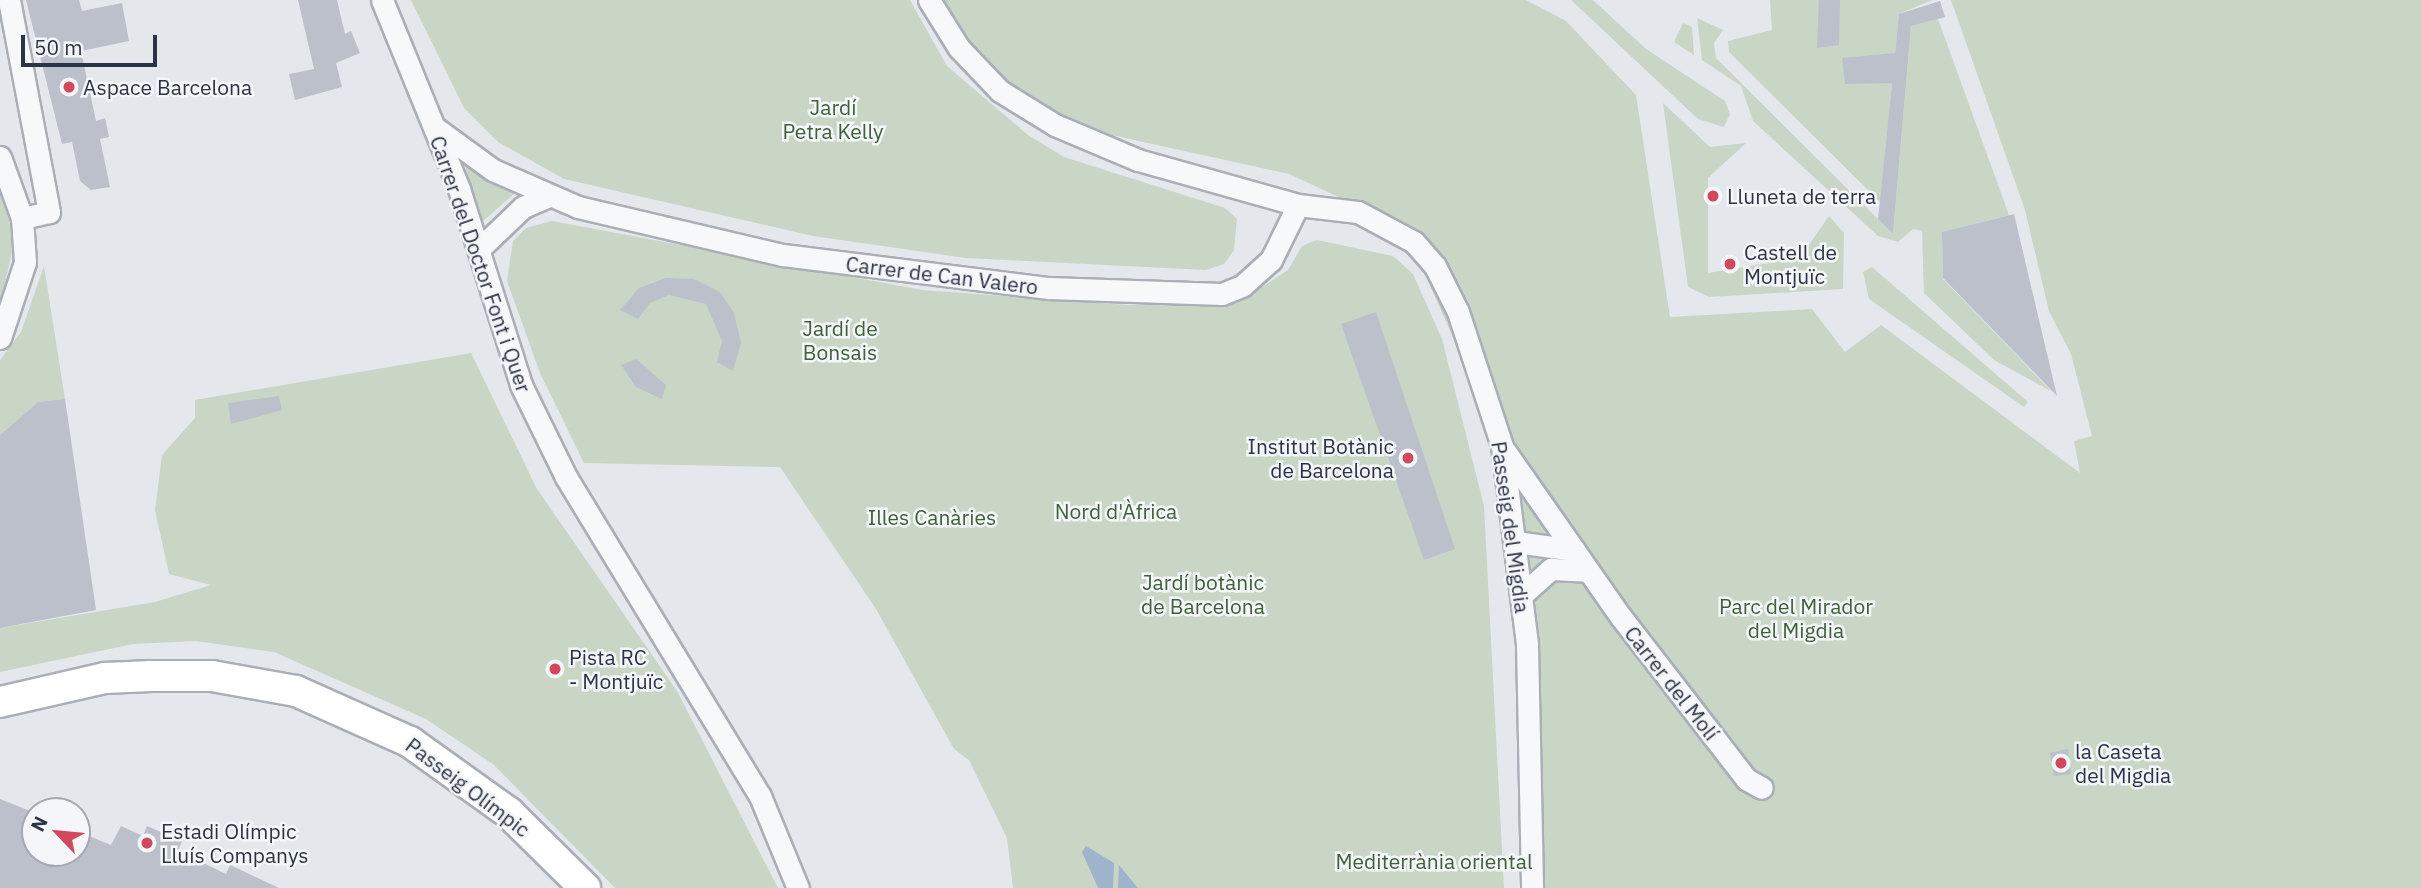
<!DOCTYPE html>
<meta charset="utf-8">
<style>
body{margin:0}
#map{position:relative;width:2421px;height:888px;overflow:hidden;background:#e4e7ec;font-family:"IBM Plex Sans",sans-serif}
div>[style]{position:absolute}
.green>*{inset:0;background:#c9d6c5}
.water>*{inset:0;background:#9fb4cc}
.building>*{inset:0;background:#bbc0ca}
.roads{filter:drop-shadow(2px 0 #a9aeb7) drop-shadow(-2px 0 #a9aeb7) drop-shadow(0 2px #a9aeb7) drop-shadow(0 -2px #a9aeb7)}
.street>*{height:21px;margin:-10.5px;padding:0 10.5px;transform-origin:10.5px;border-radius:10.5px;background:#f7f8fa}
.secondary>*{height:30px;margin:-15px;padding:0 15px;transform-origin:15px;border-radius:15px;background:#fff}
.dots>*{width:19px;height:19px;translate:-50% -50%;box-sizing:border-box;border:4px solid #f4f6f9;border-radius:50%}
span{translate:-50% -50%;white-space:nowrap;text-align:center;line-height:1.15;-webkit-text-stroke:5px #f4f6f9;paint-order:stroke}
.poi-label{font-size:21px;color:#2b3445}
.left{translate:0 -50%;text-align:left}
.right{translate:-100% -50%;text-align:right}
.park-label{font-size:21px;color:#3f6138}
.street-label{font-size:21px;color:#2b3445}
.north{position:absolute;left:21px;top:797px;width:70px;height:70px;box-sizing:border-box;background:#f4f6f9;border:2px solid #a4a8b1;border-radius:50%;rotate:296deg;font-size:19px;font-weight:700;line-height:28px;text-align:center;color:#2b3445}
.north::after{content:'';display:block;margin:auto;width:24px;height:32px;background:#d1495b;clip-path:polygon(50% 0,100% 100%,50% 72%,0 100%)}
.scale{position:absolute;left:21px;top:35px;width:136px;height:32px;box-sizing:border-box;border:4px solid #2b3445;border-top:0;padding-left:9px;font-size:21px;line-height:24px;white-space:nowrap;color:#2b3445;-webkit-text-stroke:5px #f4f6f9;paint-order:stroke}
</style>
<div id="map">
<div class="green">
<i style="clip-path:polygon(411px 0,910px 0,947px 66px,1028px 135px,1064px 157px,1225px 208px,1237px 219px,1234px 250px,1224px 264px,1206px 270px,966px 258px,813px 236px,564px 179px,498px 142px,464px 108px)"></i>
<i style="clip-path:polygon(940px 0,1526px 0,1566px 21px,1636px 95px,1670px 317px,1812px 309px,1845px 352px,1881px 325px,2080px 473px,2074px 441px,2092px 436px,2071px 354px,2049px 311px,2025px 210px,1951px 0,2421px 0,2421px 888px,1532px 888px,1527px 645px,1502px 447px,1423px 270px,1356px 205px,1289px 174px,1075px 127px,1008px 85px,950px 22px)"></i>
<i style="clip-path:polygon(1571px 0,1593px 0,1646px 49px,1725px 101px,1730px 114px,1724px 127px,1698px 119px)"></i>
<i style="clip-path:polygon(1770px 0,1932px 0,1899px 14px,1880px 202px,1729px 52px,1728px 41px,1772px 30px)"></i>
<i style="clip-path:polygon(1697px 18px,1723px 30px,1714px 43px,1716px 58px,1893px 234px,1911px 26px,1938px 19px,2009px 215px,1942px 232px,1943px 279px,2051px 391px,1994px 360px,1924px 293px,1922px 231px,1913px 229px,1898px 242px,1878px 236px,1753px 121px,1741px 86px,1702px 60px)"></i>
<i style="clip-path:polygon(1683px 23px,1692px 27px,1694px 55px,1674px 42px)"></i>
<i style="clip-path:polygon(1663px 103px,1710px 147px,1746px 143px,1708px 178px,1708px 273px,1800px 258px,1829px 216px,1844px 233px,1843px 289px,1709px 297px,1688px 287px)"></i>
<i style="clip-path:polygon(463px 158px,515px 193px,482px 222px,479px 220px)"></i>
<i style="clip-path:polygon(0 182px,14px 242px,0 307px)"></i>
<i style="clip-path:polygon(552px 221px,922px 290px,1128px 305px,1241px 301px,1288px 270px,1302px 246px,1317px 240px,1393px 256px,1413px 274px,1442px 339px,1484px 506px,1504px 888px,1013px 888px,1007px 838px,969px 760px,954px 749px,876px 609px,780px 467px,584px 463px,540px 373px,507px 281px,513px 241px,526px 228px)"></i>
<i style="clip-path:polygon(44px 266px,65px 399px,38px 402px,0 435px,0 360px,21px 332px)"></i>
<i style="clip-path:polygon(1872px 267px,2028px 402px,2024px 407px,1869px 299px,1863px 272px)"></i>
<i style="clip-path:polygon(471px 353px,537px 489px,677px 691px,778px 888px,615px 888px,494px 765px,426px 719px,274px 652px,196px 641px,133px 644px,0 672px,0 628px,155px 602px,211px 585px,169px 574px,155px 510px,162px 455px,195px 418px,195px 400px)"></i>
</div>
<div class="water">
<i style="clip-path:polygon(1086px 846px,1114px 863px,1113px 888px,1098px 888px,1082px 852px)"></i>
<i style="clip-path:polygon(1119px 865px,1138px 888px,1118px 888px)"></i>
</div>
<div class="building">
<i style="clip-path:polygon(26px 0,79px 0,82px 11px,122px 3px,129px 41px,81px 51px,96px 121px,105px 118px,109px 137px,100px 139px,110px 187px,91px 190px,80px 181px,72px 142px,62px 144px)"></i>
<i style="clip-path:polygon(298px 0,337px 0,345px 34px,351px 31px,360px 53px,336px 63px,342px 87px,295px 100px,289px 74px,314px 69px)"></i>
<i style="clip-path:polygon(1819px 0,1840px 0,1839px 45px,1817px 48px)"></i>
<i style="clip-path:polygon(1940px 1px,1945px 17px,1911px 26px,1893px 234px,1878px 219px,1892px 83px,1845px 84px,1842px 58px,1895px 53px,1899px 14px)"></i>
<i style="clip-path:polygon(2014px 214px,2057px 396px,1943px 278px,1942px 232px)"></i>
<i style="clip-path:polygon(666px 278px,694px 279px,720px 292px,734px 313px,741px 343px,733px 371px,717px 362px,722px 341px,706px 304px,669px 295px,650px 303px,638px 319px,620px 310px,639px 288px)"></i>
<i style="clip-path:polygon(1376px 312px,1455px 549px,1424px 560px,1341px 324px)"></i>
<i style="clip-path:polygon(636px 359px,666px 385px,662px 399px,636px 387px,621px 365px)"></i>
<i style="clip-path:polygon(279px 396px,282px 410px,231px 424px,228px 403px)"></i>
<i style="clip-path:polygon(65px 399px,96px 610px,0 628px,0 435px,38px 402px)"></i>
<i style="clip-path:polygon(2068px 749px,2071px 774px,2054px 776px,2050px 753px)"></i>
<i style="clip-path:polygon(0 799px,35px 813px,35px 853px,77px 853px,77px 831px,111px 845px,121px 826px,143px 836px,147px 826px,182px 841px,178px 851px,226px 874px,230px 865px,279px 888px,0 888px)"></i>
</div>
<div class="roads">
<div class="street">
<i style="left:9px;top:0;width:216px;rotate:79.3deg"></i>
<i style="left:49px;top:212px;width:28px;rotate:167deg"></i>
<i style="left:382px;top:0;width:204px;rotate:67.8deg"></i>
<i style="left:459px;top:189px;width:206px;rotate:72.4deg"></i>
<i style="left:521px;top:385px;width:102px;rotate:63.9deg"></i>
<i style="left:566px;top:477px;width:373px;rotate:58.7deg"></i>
<i style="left:760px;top:796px;width:100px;rotate:67.6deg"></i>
<i style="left:929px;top:0;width:57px;rotate:58deg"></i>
<i style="left:959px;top:48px;width:59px;rotate:46.4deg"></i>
<i style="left:1000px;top:91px;width:65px;rotate:31.7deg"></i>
<i style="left:1055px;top:125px;width:90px;rotate:22.9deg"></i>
<i style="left:1138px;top:160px;width:166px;rotate:15.7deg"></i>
<i style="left:1298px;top:205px;width:60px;rotate:6.7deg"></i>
<i style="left:1358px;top:212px;width:64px;rotate:28.2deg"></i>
<i style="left:1414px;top:242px;width:32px;rotate:49deg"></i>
<i style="left:1435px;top:266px;width:51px;rotate:63.4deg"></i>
<i style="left:1458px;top:312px;width:141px;rotate:71.8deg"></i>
<i style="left:1502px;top:446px;width:201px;rotate:82.8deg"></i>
<i style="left:1527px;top:645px;width:243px;rotate:88.8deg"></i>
<i style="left:434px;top:127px;width:73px;rotate:36.1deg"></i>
<i style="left:493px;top:170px;width:93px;rotate:23.5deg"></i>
<i style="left:578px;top:207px;width:211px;rotate:13.2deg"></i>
<i style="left:783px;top:255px;width:268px;rotate:7.1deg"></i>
<i style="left:1049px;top:288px;width:173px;rotate:2deg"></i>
<i style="left:1222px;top:294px;width:22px;rotate:-22deg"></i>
<i style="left:1242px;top:286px;width:39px;rotate:-42deg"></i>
<i style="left:1271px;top:260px;width:61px;rotate:-63.9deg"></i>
<i style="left:0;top:157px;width:65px;rotate:70.2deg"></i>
<i style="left:22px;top:218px;width:44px;rotate:86.1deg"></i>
<i style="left:25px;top:262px;width:80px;rotate:108.2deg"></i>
<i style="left:479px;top:249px;width:61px;rotate:-43.7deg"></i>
<i style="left:523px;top:207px;width:26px;rotate:-23deg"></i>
<i style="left:1505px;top:451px;width:203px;rotate:55.1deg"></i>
<i style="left:1621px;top:617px;width:205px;rotate:52.3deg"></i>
<i style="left:1746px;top:779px;width:18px;rotate:29deg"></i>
<i style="left:1516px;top:542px;width:59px;rotate:7.9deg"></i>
<i style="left:1523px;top:594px;width:38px;rotate:-42deg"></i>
<i style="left:1551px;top:569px;width:36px;rotate:3deg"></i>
</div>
<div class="secondary">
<i style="left:0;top:702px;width:108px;rotate:-12.9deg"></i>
<i style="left:105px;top:678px;width:46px;rotate:-2.5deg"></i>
<i style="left:151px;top:676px;width:61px"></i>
<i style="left:212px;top:676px;width:85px;rotate:10.1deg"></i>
<i style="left:296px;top:691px;width:125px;rotate:24.1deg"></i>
<i style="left:410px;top:742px;width:122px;rotate:35.6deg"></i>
<i style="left:509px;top:813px;width:107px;rotate:44.6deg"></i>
</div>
</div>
<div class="dots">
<i style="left:69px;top:87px;background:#d1495b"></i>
<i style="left:1713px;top:196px;background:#d1495b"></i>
<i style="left:1730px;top:264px;background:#d1495b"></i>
<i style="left:1408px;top:458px;background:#d1495b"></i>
<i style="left:555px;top:669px;background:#d1495b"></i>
<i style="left:2061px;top:763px;background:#d1495b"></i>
<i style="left:147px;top:843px;background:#d1495b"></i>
</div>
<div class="poi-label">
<span class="left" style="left:83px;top:87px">Aspace Barcelona</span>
<span class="left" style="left:1727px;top:196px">Lluneta de terra</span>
<span class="left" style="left:1744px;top:264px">Castell de<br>Montjuïc</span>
<span class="right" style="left:1394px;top:458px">Institut Botànic<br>de Barcelona</span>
<span class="left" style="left:569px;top:669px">Pista RC<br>- Montjuïc</span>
<span class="left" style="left:2075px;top:763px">la Caseta<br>del Migdia</span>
<span class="left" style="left:161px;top:843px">Estadi Olímpic<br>Lluís Companys</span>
</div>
<div class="park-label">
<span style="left:833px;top:119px">Jardí<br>Petra Kelly</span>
<span style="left:840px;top:340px">Jardí de<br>Bonsais</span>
<span style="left:1116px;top:511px">Nord d'Àfrica</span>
<span style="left:932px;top:517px">Illes Canàries</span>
<span style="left:1203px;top:594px">Jardí botànic<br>de Barcelona</span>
<span style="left:1796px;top:618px">Parc del Mirador<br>del Migdia</span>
<span style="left:1434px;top:861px">Mediterrània oriental</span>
</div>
<div class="street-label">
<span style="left:481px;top:264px;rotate:71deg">Carrer del Doctor Font i Quer</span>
<span style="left:942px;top:275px;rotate:7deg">Carrer de Can Valero</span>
<span style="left:1511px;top:527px;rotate:82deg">Passeig del Migdia</span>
<span style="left:1672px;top:683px;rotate:52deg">Carrer del Molí</span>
<span style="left:468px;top:787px;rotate:37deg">Passeig Olímpic</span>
</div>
<div class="north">N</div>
<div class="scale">50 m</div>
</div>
